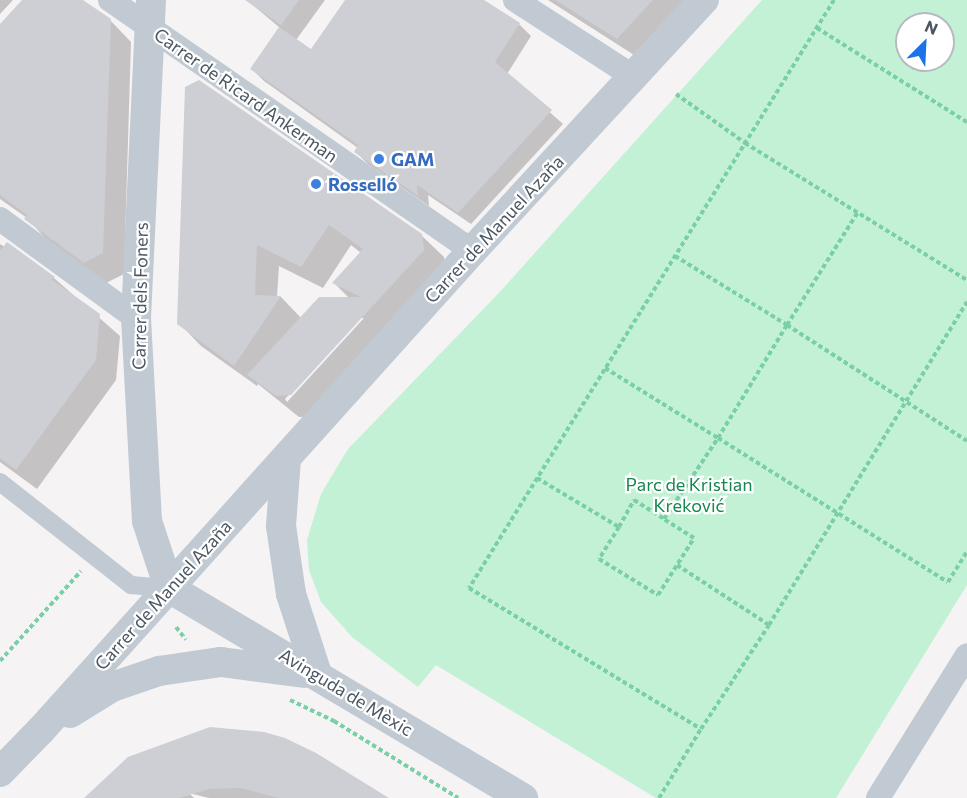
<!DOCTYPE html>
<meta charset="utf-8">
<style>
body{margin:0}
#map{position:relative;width:967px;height:798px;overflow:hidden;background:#f5f3f3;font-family:Commissioner,sans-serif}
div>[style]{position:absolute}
.green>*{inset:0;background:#c3f1d5}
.shadow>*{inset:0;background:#0003}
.building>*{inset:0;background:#cdcfd5}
.path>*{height:4px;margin-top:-2px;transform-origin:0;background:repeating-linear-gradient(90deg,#7ad0a6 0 4.5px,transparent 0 7.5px)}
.pedestrian>*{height:18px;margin:-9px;padding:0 9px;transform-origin:9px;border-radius:9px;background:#c1cad2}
.minor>*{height:24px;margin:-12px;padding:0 12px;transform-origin:12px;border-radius:12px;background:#c1cad2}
.tertiary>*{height:30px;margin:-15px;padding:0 15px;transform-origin:15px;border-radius:15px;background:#c1cad2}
.dots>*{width:16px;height:16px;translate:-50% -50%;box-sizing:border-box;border:3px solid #fff;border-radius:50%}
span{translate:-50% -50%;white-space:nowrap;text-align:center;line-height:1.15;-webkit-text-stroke:4.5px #fff;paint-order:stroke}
.street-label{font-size:18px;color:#4a5661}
.shop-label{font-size:18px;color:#366cbe;font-weight:700}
.left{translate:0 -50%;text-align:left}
.park-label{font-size:18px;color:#17864f}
.north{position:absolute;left:895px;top:12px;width:60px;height:60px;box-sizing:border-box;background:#fff;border:2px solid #b7bbc0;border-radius:50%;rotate:24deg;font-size:16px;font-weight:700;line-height:24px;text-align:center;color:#4a5661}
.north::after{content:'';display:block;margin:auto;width:21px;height:27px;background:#1a73e8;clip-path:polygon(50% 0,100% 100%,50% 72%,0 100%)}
</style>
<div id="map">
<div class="green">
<i style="clip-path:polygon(evenodd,762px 0,967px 0,967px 585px,836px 798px,656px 798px,436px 665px,418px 687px,352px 637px,321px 602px,309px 570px,307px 540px,321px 494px,348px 449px,498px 294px,762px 0,907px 24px,943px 24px,943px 60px,907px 60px,907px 24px)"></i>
</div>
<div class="shadow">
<i style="clip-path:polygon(0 0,13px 0,0 14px)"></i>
<i style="clip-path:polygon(25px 0,80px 0,110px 20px,131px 42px,124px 274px,106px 283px,47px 240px,27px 218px,0 199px,0 27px)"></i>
<i style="clip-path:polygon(247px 0,325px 0,296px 40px,312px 51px,347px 0,481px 0,519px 24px,531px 36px,507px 74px,563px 124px,471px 224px,428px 195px,429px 206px,368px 164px,356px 152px,358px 148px,264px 81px,252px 69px,280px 28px)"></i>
<i style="clip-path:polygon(548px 0,684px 0,634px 55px)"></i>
<i style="clip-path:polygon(evenodd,187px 88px,421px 235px,444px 257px,445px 272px,313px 416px,299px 417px,258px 384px,257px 386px,201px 346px,179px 323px,187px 88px,351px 245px,361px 253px,334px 283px,350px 299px,301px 318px,281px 297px,277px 297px,279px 266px,323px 288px,351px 245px,187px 88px,360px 318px,364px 318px,287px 402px,285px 399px,360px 318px)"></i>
<i style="clip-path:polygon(0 244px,5px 247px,7px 244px,54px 278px,120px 336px,116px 380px,37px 489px,0 462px)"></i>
<i style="clip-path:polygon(125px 760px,386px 798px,209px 798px,189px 793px,194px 798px,89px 798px)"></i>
</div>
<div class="building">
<i style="clip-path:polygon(22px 0,83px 0,111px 19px,103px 253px,84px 263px,24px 219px,27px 215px,0 195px,0 24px)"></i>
<i style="clip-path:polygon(245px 0,299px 0,281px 25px)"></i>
<i style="clip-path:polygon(345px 0,484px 0,520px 23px,495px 62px,552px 110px,458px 213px,417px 185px,418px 196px,354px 152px,358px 145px,250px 69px,279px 27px,311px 49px)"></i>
<i style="clip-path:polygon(555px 0,653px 0,617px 39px)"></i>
<i style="clip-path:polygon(199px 80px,422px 234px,424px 250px,291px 395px,276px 396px,247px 375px,319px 297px,361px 297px,332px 283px,363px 249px,329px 225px,301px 267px,257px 245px,255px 295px,281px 296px,234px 366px,177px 324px,185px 87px)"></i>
<i style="clip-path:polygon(7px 242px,55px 277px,51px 279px,100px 314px,96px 360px,16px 470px,0 458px,0 251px)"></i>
<i style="clip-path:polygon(210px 727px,264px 732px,285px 738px,316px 753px,389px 798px,278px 798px,241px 788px,209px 789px,179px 798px,84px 798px,128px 757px)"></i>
</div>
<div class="path">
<i style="left:834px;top:0;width:692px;rotate:121.83deg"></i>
<i style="left:469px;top:588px;width:271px;rotate:31.3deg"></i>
<i style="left:701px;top:729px;width:124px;rotate:-56.8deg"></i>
<i style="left:769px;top:625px;width:379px;rotate:-58.5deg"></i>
<i style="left:817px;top:28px;width:177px;rotate:32.1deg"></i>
<i style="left:676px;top:94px;width:85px;rotate:35.4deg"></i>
<i style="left:745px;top:143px;width:261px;rotate:31.7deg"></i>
<i style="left:675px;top:256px;width:132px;rotate:31.6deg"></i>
<i style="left:787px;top:325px;width:133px;rotate:-57.9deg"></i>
<i style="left:605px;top:368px;width:133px;rotate:31.8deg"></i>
<i style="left:718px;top:438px;width:132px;rotate:-58.6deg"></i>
<i style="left:787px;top:325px;width:214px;rotate:32.8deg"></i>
<i style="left:537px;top:478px;width:96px;rotate:30.9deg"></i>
<i style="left:619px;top:527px;width:31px;rotate:-61deg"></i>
<i style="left:634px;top:500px;width:36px;rotate:32deg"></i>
<i style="left:664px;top:519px;width:97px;rotate:-56.3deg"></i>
<i style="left:718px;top:438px;width:271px;rotate:32.1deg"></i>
<i style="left:948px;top:582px;width:36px;rotate:-58deg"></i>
<i style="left:619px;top:527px;width:38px;rotate:122deg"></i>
<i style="left:599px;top:559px;width:69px;rotate:31.4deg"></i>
<i style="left:658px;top:595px;width:67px;rotate:-57.7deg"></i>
<i style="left:694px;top:538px;width:36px;rotate:-148deg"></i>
<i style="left:677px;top:565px;width:110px;rotate:33.1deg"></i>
<i style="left:176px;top:627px;width:16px;rotate:52deg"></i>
<i style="left:0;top:661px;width:121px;rotate:-48deg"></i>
<i style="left:290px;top:700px;width:49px;rotate:25.5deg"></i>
<i style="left:334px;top:721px;width:146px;rotate:31.8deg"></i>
<i style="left:659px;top:798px;width:81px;rotate:-58.7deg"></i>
</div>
<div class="pedestrian">
<i style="left:0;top:482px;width:167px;rotate:38.2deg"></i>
<i style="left:131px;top:585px;width:38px;rotate:5deg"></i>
</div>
<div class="minor">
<i style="left:110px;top:0;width:441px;rotate:34.7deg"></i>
<i style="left:515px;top:0;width:142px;rotate:32.9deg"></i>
<i style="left:0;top:219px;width:168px;rotate:36.1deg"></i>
<i style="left:878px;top:798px;width:168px;rotate:-58.1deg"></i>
</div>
<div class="tertiary">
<i style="left:151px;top:0;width:318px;rotate:92.7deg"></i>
<i style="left:136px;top:318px;width:203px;rotate:86.9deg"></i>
<i style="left:147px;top:521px;width:71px;rotate:71.8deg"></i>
<i style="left:286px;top:459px;width:67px;rotate:94.3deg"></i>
<i style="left:281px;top:526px;width:69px;rotate:81.6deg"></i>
<i style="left:291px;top:594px;width:84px;rotate:72deg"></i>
<i style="left:169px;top:588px;width:412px;rotate:30.7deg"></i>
<i style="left:70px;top:713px;width:49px;rotate:-31.8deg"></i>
<i style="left:112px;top:687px;width:50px;rotate:-18.8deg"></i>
<i style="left:159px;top:671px;width:63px;rotate:-8.3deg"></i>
<i style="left:221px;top:662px;width:84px;rotate:7.5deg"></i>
<i style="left:0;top:772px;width:59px;rotate:-45.7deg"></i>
<i style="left:41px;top:730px;width:644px;rotate:-48.02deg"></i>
<i style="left:472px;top:251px;width:342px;rotate:-47.3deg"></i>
</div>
<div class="dots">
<i style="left:379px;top:159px;background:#3f7fe0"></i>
<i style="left:316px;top:184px;background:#3f7fe0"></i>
</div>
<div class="street-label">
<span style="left:246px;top:95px;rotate:35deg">Carrer de Ricard Ankerman</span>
<span style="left:494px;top:229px;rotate:-47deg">Carrer de Manuel Azaña</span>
<span style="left:140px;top:296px;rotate:-89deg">Carrer dels Foners</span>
<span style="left:163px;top:595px;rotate:-48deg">Carrer de Manuel Azaña</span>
<span style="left:346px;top:692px;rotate:31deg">Avinguda de Mèxic</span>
</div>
<div class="shop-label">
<span class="left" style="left:391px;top:159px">GAM</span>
<span class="left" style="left:328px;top:184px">Rosselló</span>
</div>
<div class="park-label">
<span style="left:689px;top:495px">Parc de Kristian<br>Kreković</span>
</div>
<div class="north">N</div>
</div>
